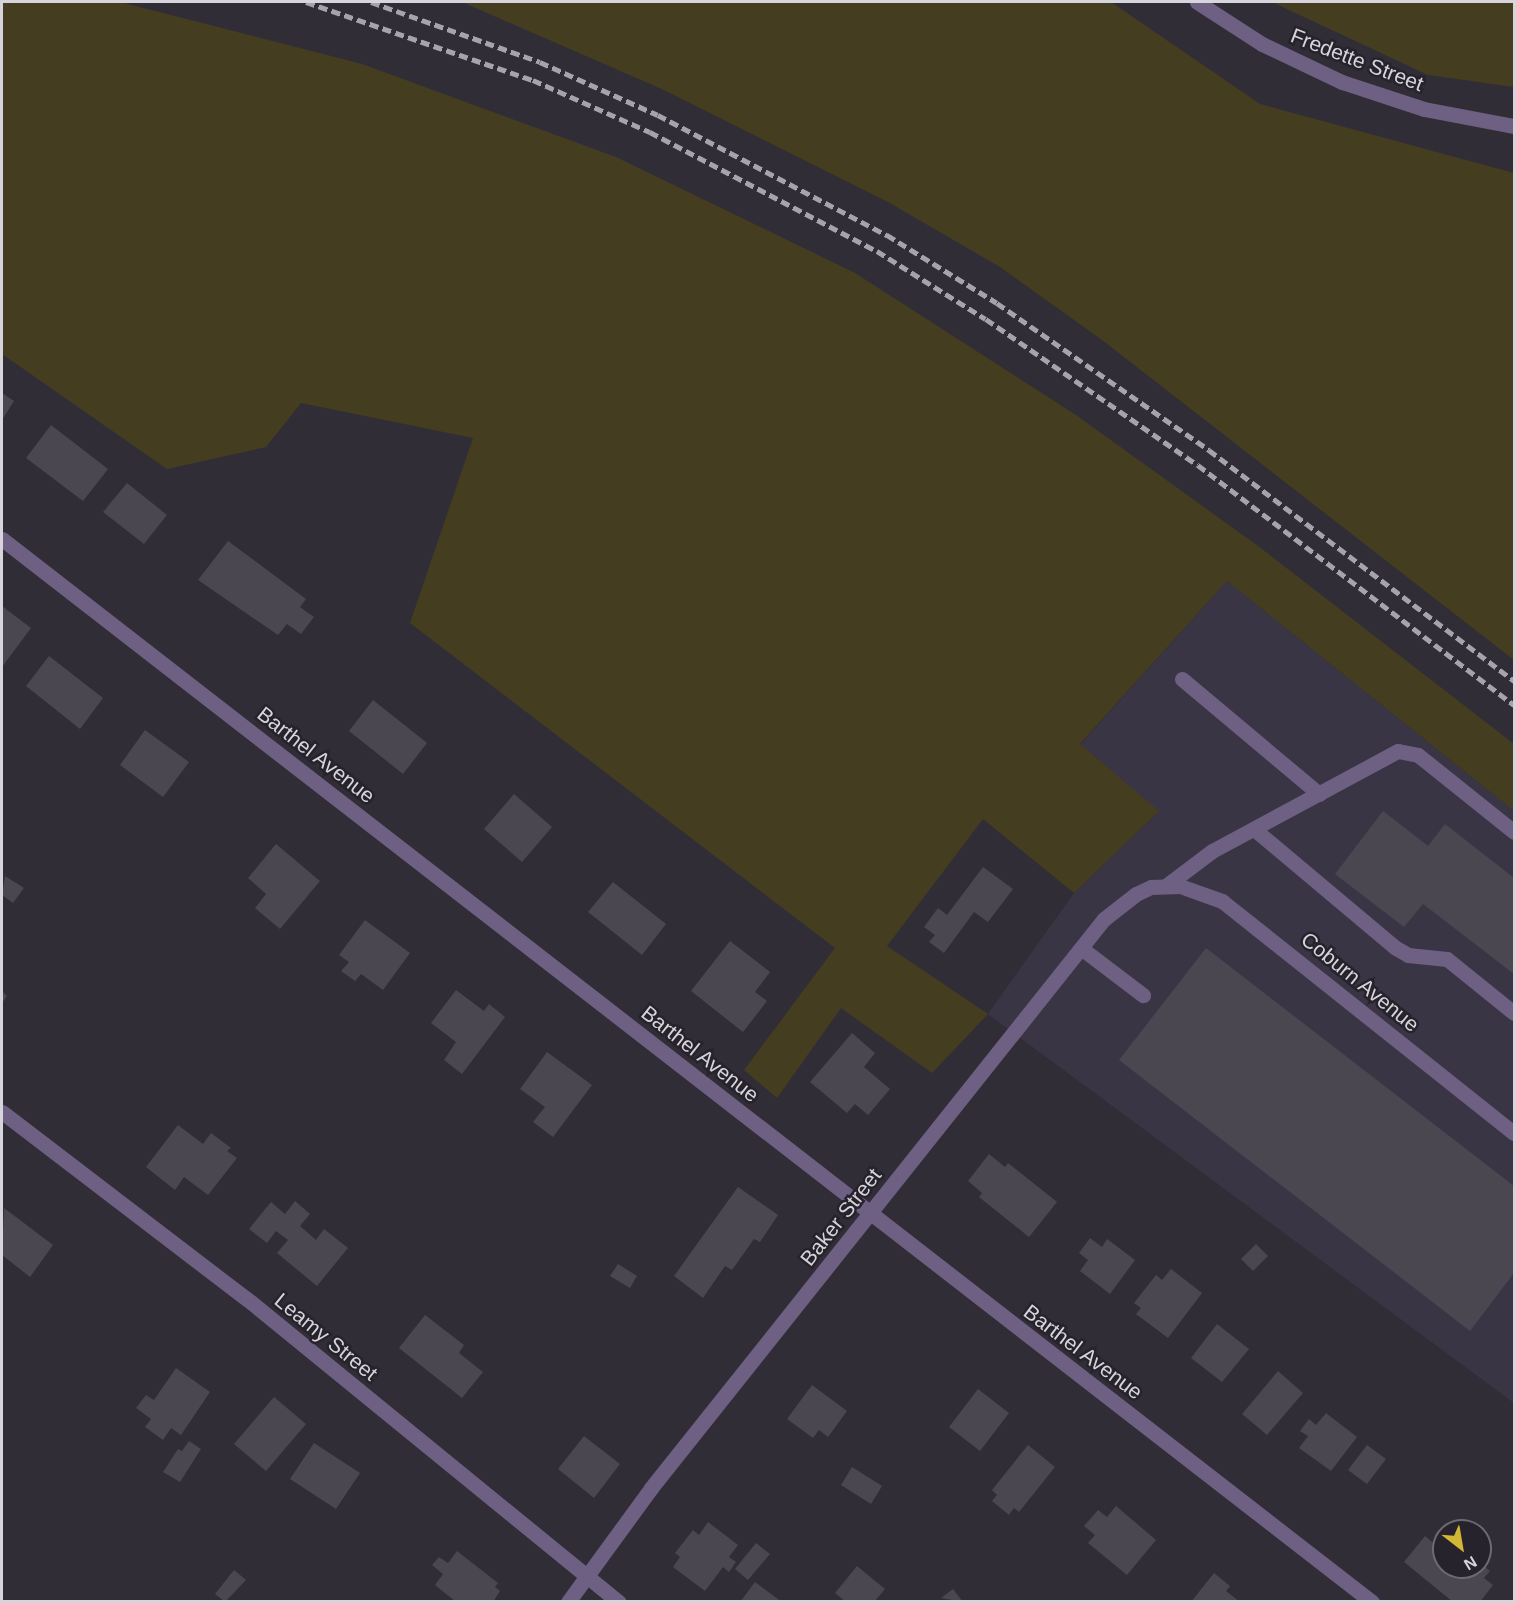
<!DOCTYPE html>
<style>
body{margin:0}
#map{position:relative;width:1516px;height:1603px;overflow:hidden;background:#312d37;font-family:Arial,sans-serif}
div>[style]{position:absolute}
.built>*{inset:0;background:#3a3544}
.green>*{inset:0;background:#443d20}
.building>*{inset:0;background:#4a4751}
.lane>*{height:15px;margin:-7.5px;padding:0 7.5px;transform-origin:7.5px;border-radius:7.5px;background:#6d6082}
.street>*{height:15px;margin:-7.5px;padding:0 7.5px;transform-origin:7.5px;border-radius:7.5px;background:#6d6082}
.rail>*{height:4.5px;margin-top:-2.25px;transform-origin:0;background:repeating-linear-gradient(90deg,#a6a3aa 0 9px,transparent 0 13.5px)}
span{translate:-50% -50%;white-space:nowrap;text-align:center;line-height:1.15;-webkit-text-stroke:5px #27232c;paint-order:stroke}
.street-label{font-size:21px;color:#d7d5db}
.frame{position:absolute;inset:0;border:3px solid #d7d5db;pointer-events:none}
.north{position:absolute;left:1432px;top:1519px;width:60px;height:60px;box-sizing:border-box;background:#27232c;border:2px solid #6d6a72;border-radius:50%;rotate:149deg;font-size:16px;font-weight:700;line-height:24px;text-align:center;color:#d7d5db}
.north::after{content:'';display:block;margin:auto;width:21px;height:27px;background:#d2b735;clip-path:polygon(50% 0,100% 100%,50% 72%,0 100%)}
</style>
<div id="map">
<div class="built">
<i style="clip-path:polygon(1227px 581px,1514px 811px,1514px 1403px,988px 1014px,1074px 893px,1153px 817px,1080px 745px)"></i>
</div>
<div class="green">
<i style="clip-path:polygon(2px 2px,120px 2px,362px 64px,616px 157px,855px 273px,1076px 415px,1258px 546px,1514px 744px,1514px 811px,1227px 581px,1080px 744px,1159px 811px,1074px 893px,983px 819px,887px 946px,988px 1014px,932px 1073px,841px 1008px,777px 1098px,744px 1070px,835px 948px,410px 623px,473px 438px,301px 403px,266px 447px,167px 469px,2px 354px)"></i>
<i style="clip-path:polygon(462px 2px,1111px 2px,1260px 104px,1514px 173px,1514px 660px,1102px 340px,1000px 267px,888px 202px,664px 90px)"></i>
<i style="clip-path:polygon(1272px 2px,1514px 2px,1514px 87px,1428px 75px)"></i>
</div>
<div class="building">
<i style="clip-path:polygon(2px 393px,14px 401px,2px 420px)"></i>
<i style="clip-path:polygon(51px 425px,108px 469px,83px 501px,26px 458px)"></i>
<i style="clip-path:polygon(127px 483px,167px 515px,144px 544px,103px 512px)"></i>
<i style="clip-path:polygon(228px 541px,306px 599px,300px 607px,314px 617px,301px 634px,287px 624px,278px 635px,198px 580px)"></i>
<i style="clip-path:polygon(2px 606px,31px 628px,2px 667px)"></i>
<i style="clip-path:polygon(49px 656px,103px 698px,80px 729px,26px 686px)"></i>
<i style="clip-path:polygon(373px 700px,427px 743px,403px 774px,349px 731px)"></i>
<i style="clip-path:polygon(145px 730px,189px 762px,163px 797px,120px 765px)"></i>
<i style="clip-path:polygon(514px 794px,552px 827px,522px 862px,484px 829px)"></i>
<i style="clip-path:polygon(1383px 811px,1428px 846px,1445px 824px,1514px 878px,1514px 974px,1423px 904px,1404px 927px,1335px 874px)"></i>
<i style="clip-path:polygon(276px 844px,320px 881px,280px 929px,255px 908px,266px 894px,248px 878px)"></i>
<i style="clip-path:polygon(983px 867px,1013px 889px,988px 922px,974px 912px,944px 953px,929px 942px,935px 935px,924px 927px,938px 908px,947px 915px)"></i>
<i style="clip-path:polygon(5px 876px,24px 888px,13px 903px,2px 895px)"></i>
<i style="clip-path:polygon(613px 882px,666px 924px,642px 955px,588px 912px)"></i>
<i style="clip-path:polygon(365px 920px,410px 953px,383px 990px,361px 974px,355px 981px,341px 971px,349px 962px,339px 955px)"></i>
<i style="clip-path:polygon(730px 941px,770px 972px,755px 992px,767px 1001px,743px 1032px,691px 991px)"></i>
<i style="clip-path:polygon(1206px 948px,1514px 1186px,1514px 1273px,1470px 1331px,1119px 1060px)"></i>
<i style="clip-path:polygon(456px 990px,484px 1011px,489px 1004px,505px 1017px,462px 1074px,444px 1060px,456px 1042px,431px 1023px)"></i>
<i style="clip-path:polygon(2px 991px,7px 996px,2px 1003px)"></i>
<i style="clip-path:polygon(852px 1033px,875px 1053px,864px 1067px,890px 1089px,868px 1115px,855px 1104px,847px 1113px,810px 1082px)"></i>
<i style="clip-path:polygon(547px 1052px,592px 1085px,553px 1137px,533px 1122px,545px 1107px,520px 1089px)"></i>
<i style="clip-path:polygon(178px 1125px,203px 1144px,211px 1133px,231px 1148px,227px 1151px,237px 1158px,208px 1195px,184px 1177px,175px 1190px,146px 1167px)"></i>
<i style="clip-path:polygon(989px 1154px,1005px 1167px,1008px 1163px,1057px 1202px,1029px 1237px,979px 1197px,982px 1193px,968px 1181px)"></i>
<i style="clip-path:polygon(738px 1187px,778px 1215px,760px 1242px,754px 1239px,732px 1270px,725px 1266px,703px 1298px,674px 1276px)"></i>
<i style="clip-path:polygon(295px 1201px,310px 1214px,300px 1226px,316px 1240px,324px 1229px,348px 1248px,317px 1286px,277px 1253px,288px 1240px,276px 1231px,267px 1243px,249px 1229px,271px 1202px,285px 1214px)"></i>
<i style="clip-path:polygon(4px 1208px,53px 1245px,30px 1277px,2px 1255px)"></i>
<i style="clip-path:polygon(1090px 1238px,1102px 1247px,1107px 1239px,1135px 1260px,1110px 1294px,1080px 1271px,1088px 1260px,1079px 1253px)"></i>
<i style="clip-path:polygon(1256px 1244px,1268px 1256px,1253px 1271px,1241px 1259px)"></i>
<i style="clip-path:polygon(618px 1264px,637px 1276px,630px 1288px,610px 1276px)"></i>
<i style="clip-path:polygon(1171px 1269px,1202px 1293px,1168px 1338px,1136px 1314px,1141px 1308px,1134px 1303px,1156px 1275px,1162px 1280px)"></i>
<i style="clip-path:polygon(425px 1315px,464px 1345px,459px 1353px,483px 1372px,462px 1398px,399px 1348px)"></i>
<i style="clip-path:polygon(1217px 1324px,1249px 1349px,1222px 1382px,1191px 1358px)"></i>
<i style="clip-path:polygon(176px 1368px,210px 1392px,181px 1435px,171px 1428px,163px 1440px,145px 1427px,151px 1419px,136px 1408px,146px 1395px,154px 1400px)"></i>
<i style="clip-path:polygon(1278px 1371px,1303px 1393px,1267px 1435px,1242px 1414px)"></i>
<i style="clip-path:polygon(812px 1385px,847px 1411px,828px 1437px,819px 1430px,813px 1438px,787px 1419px)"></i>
<i style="clip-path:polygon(978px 1389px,1009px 1413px,980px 1451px,949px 1427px)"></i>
<i style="clip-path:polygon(274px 1397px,306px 1424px,266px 1471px,234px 1444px)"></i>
<i style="clip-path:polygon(1326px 1413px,1357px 1437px,1331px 1471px,1299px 1448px,1308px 1436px,1300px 1431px,1309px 1419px,1316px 1425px)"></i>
<i style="clip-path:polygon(584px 1436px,620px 1464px,594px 1498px,558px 1469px)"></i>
<i style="clip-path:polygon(189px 1441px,201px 1449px,180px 1482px,163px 1472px,178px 1449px,182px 1451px)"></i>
<i style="clip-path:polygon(314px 1443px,360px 1473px,336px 1509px,290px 1479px)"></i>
<i style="clip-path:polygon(1028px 1445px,1055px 1467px,1019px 1512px,1014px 1508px,1009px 1515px,992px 1501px,997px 1495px,992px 1490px)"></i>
<i style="clip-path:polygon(1367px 1445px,1386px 1459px,1367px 1484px,1348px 1470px)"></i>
<i style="clip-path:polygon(852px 1467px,882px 1486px,871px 1504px,841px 1485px)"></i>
<i style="clip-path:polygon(1116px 1506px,1156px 1540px,1127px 1575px,1088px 1543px,1095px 1535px,1084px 1526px,1098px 1510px,1107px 1517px)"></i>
<i style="clip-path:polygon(708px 1522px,738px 1545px,729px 1557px,736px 1562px,729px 1572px,723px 1567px,705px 1591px,673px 1567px,680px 1557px,675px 1553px,693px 1530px,699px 1535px)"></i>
<i style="clip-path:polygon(1425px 1536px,1443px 1551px,1437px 1559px,1444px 1567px,1476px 1569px,1480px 1563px,1490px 1571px,1484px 1578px,1493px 1585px,1480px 1602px,1453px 1602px,1404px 1562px)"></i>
<i style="clip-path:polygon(756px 1543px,770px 1554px,748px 1580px,735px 1569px)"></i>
<i style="clip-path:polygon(457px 1551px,498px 1583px,495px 1587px,500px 1591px,493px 1602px,456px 1602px,435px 1585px,443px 1574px,432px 1565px,439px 1557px,448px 1563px)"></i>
<i style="clip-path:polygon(857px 1566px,885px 1589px,874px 1602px,846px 1602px,835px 1593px)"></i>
<i style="clip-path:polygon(234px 1570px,246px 1580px,225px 1602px,215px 1594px)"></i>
<i style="clip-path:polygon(1214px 1573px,1230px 1586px,1226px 1591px,1240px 1602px,1191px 1602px)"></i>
<i style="clip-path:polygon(755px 1582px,782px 1602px,740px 1602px)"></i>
<i style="clip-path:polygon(953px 1589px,963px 1602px,941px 1598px)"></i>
</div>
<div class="lane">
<i style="left:1182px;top:679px;width:179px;rotate:40deg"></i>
<i style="left:1254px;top:829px;width:185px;rotate:40deg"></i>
<i style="left:1396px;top:948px;width:14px;rotate:30deg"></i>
<i style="left:1408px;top:955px;width:39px;rotate:6deg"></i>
<i style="left:1447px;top:959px;width:86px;rotate:38.9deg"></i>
<i style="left:1167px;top:885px;width:56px;rotate:-37.1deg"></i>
<i style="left:1212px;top:851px;width:211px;rotate:-28.3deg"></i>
<i style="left:1398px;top:751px;width:20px;rotate:11deg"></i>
<i style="left:1418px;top:755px;width:123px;rotate:38.7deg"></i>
<i style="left:1081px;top:948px;width:78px;rotate:37.2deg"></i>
</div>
<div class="street">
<i style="left:1197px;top:2px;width:77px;rotate:32.9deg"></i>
<i style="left:1262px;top:44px;width:89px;rotate:25.4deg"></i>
<i style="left:1342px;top:82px;width:86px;rotate:18.2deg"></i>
<i style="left:1424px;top:109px;width:92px;rotate:10.7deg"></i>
<i style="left:2px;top:539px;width:1734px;rotate:37.81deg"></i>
<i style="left:2px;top:1112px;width:308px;rotate:37.4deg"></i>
<i style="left:247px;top:1299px;width:480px;rotate:39.2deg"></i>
<i style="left:568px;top:1602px;width:141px;rotate:-53.9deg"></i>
<i style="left:651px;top:1488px;width:727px;rotate:-51.48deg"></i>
<i style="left:1104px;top:919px;width:41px;rotate:-38deg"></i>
<i style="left:1136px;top:894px;width:17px;rotate:-25deg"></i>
<i style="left:1151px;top:887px;width:29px;rotate:-2deg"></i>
<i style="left:1180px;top:886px;width:45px;rotate:19.7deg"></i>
<i style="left:1222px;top:901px;width:373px;rotate:38.5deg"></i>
</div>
<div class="rail">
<i style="left:306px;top:2px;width:240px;rotate:19deg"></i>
<i style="left:533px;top:80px;width:128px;rotate:24deg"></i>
<i style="left:650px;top:132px;width:256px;rotate:27.7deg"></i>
<i style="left:877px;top:251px;width:128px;rotate:32deg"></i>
<i style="left:986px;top:319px;width:257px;rotate:34.6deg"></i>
<i style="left:1198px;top:465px;width:397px;rotate:37.2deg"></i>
<i style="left:371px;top:2px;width:179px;rotate:19.5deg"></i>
<i style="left:540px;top:62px;width:129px;rotate:24.2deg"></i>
<i style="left:658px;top:115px;width:259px;rotate:27.7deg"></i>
<i style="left:887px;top:235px;width:129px;rotate:31.7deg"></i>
<i style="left:997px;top:303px;width:258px;rotate:34.7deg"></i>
<i style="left:1209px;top:450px;width:383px;rotate:37.1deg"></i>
</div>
<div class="street-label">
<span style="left:1357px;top:60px;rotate:21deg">Fredette Street</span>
<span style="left:316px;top:755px;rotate:38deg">Barthel Avenue</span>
<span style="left:1360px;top:982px;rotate:39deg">Coburn Avenue</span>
<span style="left:700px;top:1054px;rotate:38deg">Barthel Avenue</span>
<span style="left:841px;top:1217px;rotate:-52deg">Baker Street</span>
<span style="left:326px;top:1337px;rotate:39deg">Leamy Street</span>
<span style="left:1083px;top:1352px;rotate:37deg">Barthel Avenue</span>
</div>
<div class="frame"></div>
<div class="north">N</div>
</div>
